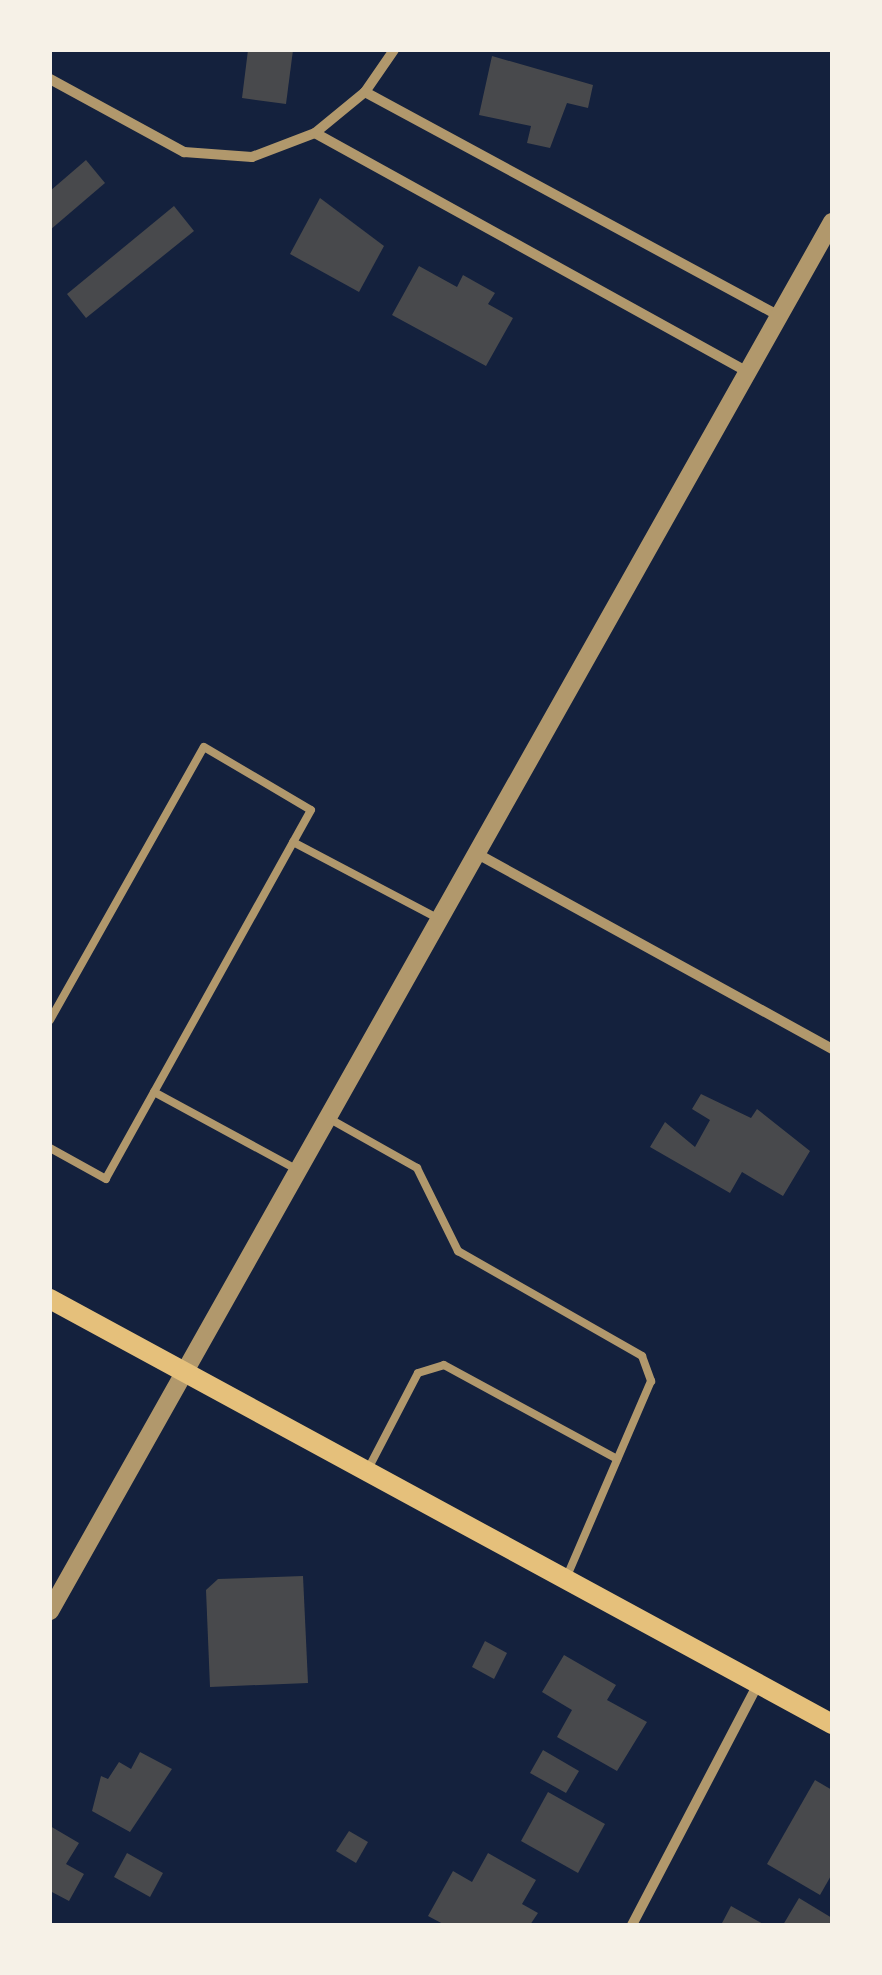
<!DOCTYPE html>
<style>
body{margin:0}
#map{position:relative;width:882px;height:1975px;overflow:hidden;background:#14213d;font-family:"Golos Text",sans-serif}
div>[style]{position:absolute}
.building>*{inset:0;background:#48494c}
.service>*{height:8px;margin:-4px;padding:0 4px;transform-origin:4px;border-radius:4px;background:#b1986c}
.minor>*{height:10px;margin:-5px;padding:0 5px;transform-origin:5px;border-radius:5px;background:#b1986c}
.tertiary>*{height:18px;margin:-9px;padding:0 9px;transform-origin:9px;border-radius:9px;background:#b1986c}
.secondary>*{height:20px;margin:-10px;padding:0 10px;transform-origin:10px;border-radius:10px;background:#e5c07b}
span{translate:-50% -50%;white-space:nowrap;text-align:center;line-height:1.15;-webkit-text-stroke:9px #f6f1e7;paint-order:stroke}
.frame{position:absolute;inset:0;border:52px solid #f6f1e7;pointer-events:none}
</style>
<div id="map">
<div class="building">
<i style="clip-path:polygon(248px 50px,293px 50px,286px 104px,242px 98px)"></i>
<i style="clip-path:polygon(492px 56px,593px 85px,588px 108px,567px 103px,550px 148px,527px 143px,531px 126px,479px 115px)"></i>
<i style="clip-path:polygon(86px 160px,105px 183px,50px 230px,50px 191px)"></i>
<i style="clip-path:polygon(320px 198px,384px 246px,359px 292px,290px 254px)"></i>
<i style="clip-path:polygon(174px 206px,194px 231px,86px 318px,67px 294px)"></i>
<i style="clip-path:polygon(419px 266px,457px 287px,463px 275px,495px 293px,488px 304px,513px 318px,486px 366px,392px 315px)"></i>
<i style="clip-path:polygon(701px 1094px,751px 1118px,757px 1109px,810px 1151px,783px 1196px,742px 1172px,730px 1193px,650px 1147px,665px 1122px,695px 1147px,710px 1120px,692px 1109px)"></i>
<i style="clip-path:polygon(303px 1576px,308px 1683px,210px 1687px,206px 1590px,218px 1579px)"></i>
<i style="clip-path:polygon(485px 1641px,507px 1653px,494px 1679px,472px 1667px)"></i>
<i style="clip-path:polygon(564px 1655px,616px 1685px,607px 1700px,647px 1722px,617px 1771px,557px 1737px,572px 1710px,542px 1692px)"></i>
<i style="clip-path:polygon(543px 1750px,579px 1771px,566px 1793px,530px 1773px)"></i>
<i style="clip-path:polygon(140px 1752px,172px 1769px,130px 1832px,92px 1811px,101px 1776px,108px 1779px,119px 1762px,131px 1769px)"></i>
<i style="clip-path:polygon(815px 1780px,832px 1790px,832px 1874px,820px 1895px,767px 1864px)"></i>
<i style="clip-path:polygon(548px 1792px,605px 1824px,578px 1873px,521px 1841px)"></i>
<i style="clip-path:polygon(50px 1826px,79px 1843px,66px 1864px,84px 1874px,69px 1901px,50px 1891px)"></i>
<i style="clip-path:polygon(349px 1831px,368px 1842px,356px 1863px,336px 1851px)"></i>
<i style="clip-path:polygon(127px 1853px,163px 1873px,150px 1897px,114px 1877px)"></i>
<i style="clip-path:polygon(488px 1853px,536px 1880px,522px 1904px,538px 1913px,530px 1925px,445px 1925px,428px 1916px,453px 1871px,472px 1882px)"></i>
<i style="clip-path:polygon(799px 1898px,832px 1918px,832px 1925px,783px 1925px)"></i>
<i style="clip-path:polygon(731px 1906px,765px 1925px,721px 1925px)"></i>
</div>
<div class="service">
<i style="left:293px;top:842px;width:163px;rotate:27.8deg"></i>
<i style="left:50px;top:1020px;width:313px;rotate:-60.6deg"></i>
<i style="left:204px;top:747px;width:124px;rotate:30.5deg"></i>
<i style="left:311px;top:810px;width:422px;rotate:119.1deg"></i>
<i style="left:106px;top:1179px;width:64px;rotate:-151deg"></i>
<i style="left:154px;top:1092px;width:162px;rotate:28.5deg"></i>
<i style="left:330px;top:1119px;width:100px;rotate:29.4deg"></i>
<i style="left:417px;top:1168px;width:93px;rotate:63.7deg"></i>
<i style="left:458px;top:1251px;width:212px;rotate:29.7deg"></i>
<i style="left:642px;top:1356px;width:27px;rotate:70deg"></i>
<i style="left:651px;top:1381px;width:215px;rotate:113.3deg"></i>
<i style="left:367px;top:1471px;width:110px;rotate:-62.5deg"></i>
<i style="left:418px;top:1373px;width:27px;rotate:-17deg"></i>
<i style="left:444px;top:1365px;width:197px;rotate:28.5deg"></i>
</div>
<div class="minor">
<i style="left:50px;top:79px;width:153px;rotate:28.6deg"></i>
<i style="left:184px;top:152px;width:68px;rotate:4.2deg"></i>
<i style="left:252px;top:157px;width:67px;rotate:-20.9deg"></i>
<i style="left:315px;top:133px;width:65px;rotate:-39.4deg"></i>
<i style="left:365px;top:92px;width:51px;rotate:-55.4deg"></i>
<i style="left:365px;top:92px;width:471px;rotate:28.4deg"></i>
<i style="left:315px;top:133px;width:493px;rotate:28.9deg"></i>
<i style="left:474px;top:852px;width:409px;rotate:28.8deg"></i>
<i style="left:632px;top:1925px;width:272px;rotate:-62.4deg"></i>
</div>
<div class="tertiary">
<i style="left:50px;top:1611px;width:1594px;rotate:-60.62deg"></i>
</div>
<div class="secondary">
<i style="left:50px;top:1299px;width:890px;rotate:28.52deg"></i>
</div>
<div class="frame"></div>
</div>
